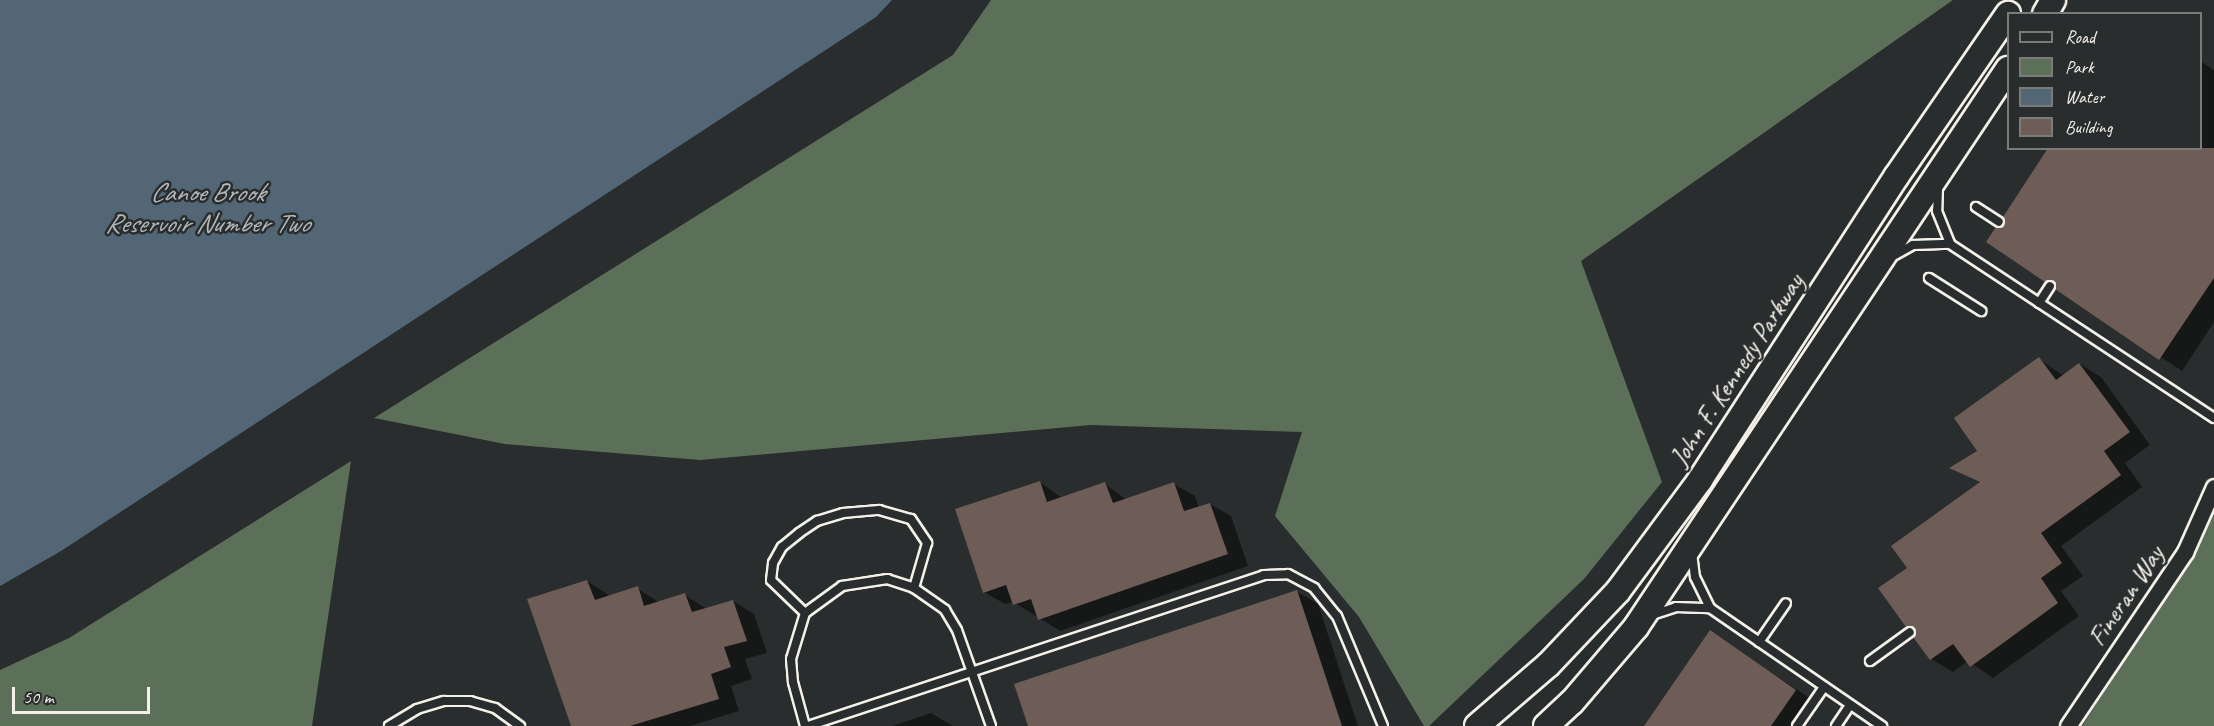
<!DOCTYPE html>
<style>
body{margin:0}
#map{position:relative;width:2214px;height:726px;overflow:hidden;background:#2a2d2e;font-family:Caveat,sans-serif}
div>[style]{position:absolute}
.green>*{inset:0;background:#5c6f59}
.water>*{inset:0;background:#526675}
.shadow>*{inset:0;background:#0007}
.building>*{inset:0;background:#6e5c57}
.roads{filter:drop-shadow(2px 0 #f4f1e8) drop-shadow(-2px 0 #f4f1e8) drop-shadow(0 2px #f4f1e8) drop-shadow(0 -2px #f4f1e8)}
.lane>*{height:8px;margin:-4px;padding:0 4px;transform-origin:4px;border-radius:4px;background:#2a2d2e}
.street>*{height:15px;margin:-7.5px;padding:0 7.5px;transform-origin:7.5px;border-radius:7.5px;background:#2a2d2e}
.primary>*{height:24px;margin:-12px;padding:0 12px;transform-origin:12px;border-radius:12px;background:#2a2d2e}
span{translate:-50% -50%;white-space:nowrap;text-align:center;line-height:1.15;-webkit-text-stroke:5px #2a2d2e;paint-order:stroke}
.street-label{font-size:26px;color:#f4f1e8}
.water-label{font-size:27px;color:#b3b9ba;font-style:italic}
.legend{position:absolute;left:2007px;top:12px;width:195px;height:138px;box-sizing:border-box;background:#2a2d2e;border:2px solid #7b7b78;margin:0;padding:8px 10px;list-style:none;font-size:18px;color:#f4f1e8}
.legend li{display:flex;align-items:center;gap:12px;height:30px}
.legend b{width:30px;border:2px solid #7b7b78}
.scale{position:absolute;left:12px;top:687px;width:138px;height:27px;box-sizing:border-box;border:3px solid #f4f1e8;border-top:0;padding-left:8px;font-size:18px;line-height:21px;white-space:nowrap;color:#f4f1e8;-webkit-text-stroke:4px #2a2d2e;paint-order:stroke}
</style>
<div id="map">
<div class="green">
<i style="clip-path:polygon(991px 0,1953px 0,1581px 261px,1662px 482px,1584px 579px,1429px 726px,1424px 726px,1359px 617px,1275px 516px,1302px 432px,1091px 425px,700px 460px,505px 444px,374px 418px,953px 55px)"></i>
<i style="clip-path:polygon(351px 461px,312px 726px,0 726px,0 670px,69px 638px)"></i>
<i style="clip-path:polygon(2214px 508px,2214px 726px,2082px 726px,2196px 551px)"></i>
</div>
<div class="water">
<i style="clip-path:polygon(0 0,892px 0,876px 17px,61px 551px,0 586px)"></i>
</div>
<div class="shadow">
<i style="clip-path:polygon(2200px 61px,2214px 70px,2214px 322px,2182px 371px,2046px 281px,2005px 227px,2200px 148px)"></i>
<i style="clip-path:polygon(2039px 359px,2064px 376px,2080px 364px,2101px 377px,2150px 445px,2125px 463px,2142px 487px,2061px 546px,2083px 576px,2061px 591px,2079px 616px,1993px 678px,1968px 661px,1953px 672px,1931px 659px,1915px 637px,1916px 631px,1907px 626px,1909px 568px,1981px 483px,1952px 468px,1979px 452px)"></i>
<i style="clip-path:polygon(1040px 482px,1062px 498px,1105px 484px,1127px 500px,1174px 484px,1195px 496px,1199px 508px,1210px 504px,1231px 516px,1248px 566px,1060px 631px,1013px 602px,1005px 604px,984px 592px)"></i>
<i style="clip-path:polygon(587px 581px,610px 596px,637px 588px,660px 603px,685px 595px,707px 609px,733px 601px,754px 614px,767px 653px,745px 659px,752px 679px,731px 686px,739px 711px,690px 726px,573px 726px)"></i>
<i style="clip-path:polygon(1296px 591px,1318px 604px,1358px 726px,1030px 726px)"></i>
<i style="clip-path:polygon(1710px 632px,1817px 703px,1801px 726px,1645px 726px)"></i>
<i style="clip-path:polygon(931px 713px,953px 726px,892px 726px)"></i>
</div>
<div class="building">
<i style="clip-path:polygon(2048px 148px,2214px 148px,2214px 278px,2159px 360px,2055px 289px,2054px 281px,2045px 282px,1986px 242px,1996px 227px,2004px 226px,2003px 217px)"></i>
<i style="clip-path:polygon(2039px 357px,2056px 380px,2079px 363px,2130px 432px,2104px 451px,2121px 475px,2041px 533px,2062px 563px,2041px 578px,2058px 603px,1970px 667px,1953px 644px,1930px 660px,1913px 637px,1915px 629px,1906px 627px,1878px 588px,1907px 568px,1891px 546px,1980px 482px,1949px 468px,1977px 451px,1954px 418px)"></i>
<i style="clip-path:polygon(1040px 481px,1047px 502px,1105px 482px,1113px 503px,1174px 482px,1184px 511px,1210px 503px,1228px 554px,1038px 620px,1031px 599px,1013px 605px,1006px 585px,983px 593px,955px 509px)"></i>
<i style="clip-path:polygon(587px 580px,595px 600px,638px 586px,644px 606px,685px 593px,692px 612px,733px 600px,747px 641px,724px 647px,731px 667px,711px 674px,719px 699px,630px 726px,571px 726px,527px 599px)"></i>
<i style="clip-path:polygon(1297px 590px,1342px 726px,1028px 726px,1014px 684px)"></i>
<i style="clip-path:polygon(1710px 630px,1796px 690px,1771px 726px,1644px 726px)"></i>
</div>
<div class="roads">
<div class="lane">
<i style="left:1938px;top:188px;width:23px;rotate:92deg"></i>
<i style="left:1937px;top:211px;width:35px;rotate:68deg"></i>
<i style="left:1950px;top:244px;width:316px;rotate:33.4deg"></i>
<i style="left:1976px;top:207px;width:27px;rotate:33deg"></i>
<i style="left:1895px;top:255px;width:21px;rotate:-29deg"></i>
<i style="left:1913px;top:245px;width:37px;rotate:-2deg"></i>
<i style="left:1929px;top:278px;width:62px;rotate:32.4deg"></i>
<i style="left:2039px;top:303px;width:20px;rotate:-57deg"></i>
<i style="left:1692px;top:553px;width:24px;rotate:83deg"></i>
<i style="left:1695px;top:577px;width:34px;rotate:64deg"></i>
<i style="left:805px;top:613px;width:47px;rotate:-135.9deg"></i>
<i style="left:771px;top:580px;width:17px;rotate:-83deg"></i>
<i style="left:773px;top:563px;width:18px;rotate:-61deg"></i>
<i style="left:782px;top:547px;width:22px;rotate:-39deg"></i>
<i style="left:799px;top:533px;width:22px;rotate:-34deg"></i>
<i style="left:817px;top:521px;width:27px;rotate:-17deg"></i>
<i style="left:843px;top:513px;width:36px;rotate:-5deg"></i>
<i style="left:879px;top:510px;width:33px;rotate:16deg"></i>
<i style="left:911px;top:519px;width:29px;rotate:56deg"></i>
<i style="left:927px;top:543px;width:47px;rotate:106.1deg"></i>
<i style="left:1652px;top:615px;width:25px;rotate:-18deg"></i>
<i style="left:1676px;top:607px;width:34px;rotate:2deg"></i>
<i style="left:1710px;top:608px;width:209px;rotate:34.5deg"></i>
<i style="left:1759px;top:642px;width:47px;rotate:-55.3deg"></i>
<i style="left:1870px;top:661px;width:49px;rotate:-35.9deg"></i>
<i style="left:389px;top:726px;width:33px;rotate:-31deg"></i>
<i style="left:417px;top:709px;width:28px;rotate:-17deg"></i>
<i style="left:444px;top:701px;width:26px"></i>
<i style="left:470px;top:701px;width:26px;rotate:16deg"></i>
<i style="left:495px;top:708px;width:31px;rotate:36deg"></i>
<i style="left:805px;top:726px;width:46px;rotate:-105.3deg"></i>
<i style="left:793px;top:682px;width:23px;rotate:-95deg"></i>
<i style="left:791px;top:659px;width:48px;rotate:-73.1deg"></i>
<i style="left:805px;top:613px;width:46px;rotate:-36.1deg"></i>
<i style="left:842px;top:586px;width:46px;rotate:-8.8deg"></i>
<i style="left:887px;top:579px;width:28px;rotate:18deg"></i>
<i style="left:914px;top:588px;width:38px;rotate:35deg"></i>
<i style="left:945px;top:610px;width:23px;rotate:59deg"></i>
<i style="left:957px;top:630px;width:102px;rotate:70.5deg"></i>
<i style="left:808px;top:726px;width:480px;rotate:-18.3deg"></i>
<i style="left:1264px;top:575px;width:24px;rotate:-2deg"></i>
<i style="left:1288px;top:574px;width:30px;rotate:28deg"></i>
<i style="left:1314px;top:588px;width:36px;rotate:51deg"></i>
<i style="left:1337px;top:616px;width:119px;rotate:67.3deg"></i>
<i style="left:1797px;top:726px;width:47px;rotate:-55.3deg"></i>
<i style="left:1836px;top:726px;width:25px;rotate:-56deg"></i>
</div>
<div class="street">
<i style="left:2068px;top:726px;width:210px;rotate:-56.1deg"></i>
<i style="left:2185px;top:552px;width:71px;rotate:-66deg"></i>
</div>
<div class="primary">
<i style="left:2045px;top:14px;width:16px;rotate:-60deg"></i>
<i style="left:1477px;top:726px;width:94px;rotate:-40.7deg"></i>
<i style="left:1548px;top:665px;width:102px;rotate:-46.6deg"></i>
<i style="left:1618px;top:591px;width:138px;rotate:-53.5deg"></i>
<i style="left:1700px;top:480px;width:361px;rotate:-57.1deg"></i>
<i style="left:1896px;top:177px;width:198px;rotate:-55.5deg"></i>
<i style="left:1546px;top:726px;width:35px;rotate:-43deg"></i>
<i style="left:1572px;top:702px;width:99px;rotate:-49.5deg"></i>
<i style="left:1636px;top:627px;width:671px;rotate:-56.31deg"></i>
</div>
</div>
<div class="street-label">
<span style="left:1737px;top:370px;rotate:-57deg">John F. Kennedy Parkway</span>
<span style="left:2126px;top:596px;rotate:-56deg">Fineran Way</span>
</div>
<div class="water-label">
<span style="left:207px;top:208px">Canoe Brook<br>Reservoir Number Two</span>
</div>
<ul class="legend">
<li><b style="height:8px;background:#2a2d2e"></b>Road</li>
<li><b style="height:16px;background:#5c6f59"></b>Park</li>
<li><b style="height:16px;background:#526675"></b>Water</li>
<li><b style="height:16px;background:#6e5c57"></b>Building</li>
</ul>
<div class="scale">50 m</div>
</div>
